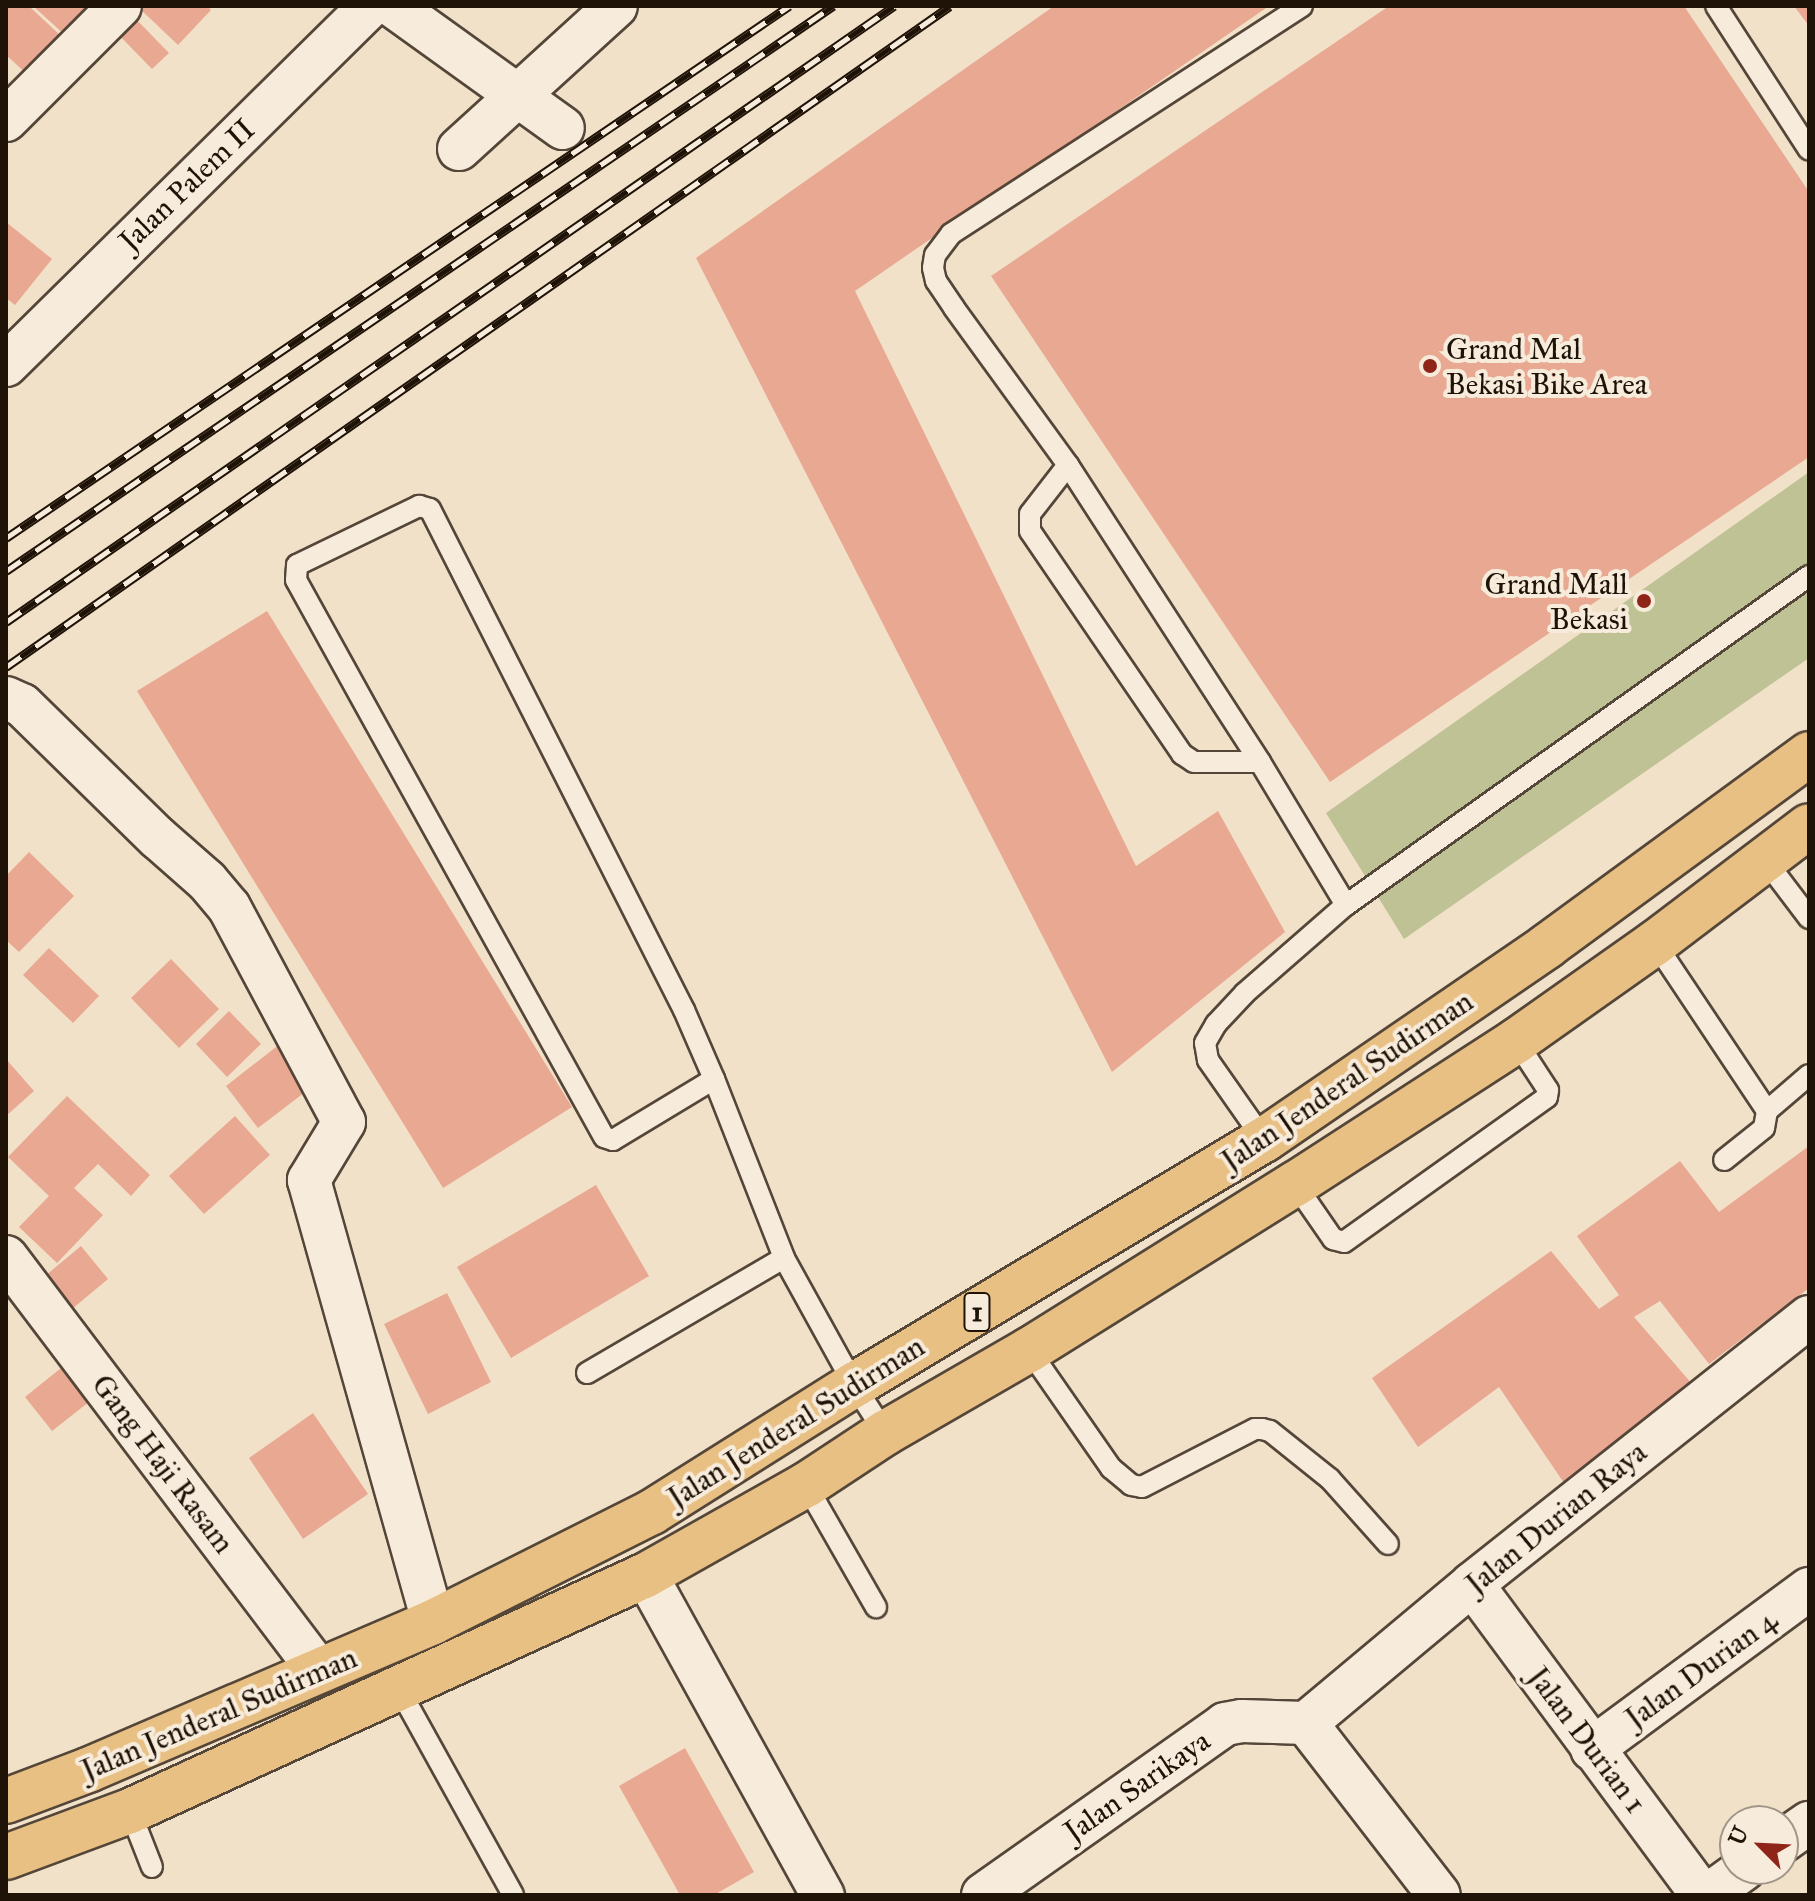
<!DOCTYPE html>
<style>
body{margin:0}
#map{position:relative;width:1815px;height:1901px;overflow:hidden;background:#f2e1c9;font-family:"IM FELL Great Primer",serif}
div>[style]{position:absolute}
.green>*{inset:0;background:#bec294}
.building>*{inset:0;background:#e9a891}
.roads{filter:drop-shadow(2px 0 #544638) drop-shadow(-2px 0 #544638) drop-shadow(0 2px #544638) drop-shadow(0 -2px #544638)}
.service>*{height:20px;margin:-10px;padding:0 10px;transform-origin:10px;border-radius:10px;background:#f7ecdc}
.minor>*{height:42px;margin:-21px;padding:0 21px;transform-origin:21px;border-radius:21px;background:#f7ecdc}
.trunk>*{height:44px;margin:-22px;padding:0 22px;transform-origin:22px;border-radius:22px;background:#e9c084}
.rail>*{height:9px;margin-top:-4.5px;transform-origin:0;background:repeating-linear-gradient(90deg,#f7ecdc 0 18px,#1f1308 0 36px);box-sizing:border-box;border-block:2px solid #1f1308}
.dots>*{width:22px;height:22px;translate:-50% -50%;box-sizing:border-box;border:4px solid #f7ecdc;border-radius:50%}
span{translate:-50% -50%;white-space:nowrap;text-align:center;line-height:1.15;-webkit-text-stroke:8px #f7ecdc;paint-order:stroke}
.shield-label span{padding:2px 6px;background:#f7ecdc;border:2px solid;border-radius:6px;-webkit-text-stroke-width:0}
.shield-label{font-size:28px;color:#1f1308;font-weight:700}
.street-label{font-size:30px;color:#1f1308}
.poi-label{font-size:30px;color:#1f1308}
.left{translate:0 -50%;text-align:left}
.right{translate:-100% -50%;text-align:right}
.frame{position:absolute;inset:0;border:8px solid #1f1308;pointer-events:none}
.north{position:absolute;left:1719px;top:1805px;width:80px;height:80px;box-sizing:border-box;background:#f7ecdc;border:2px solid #a19587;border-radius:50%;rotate:294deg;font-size:22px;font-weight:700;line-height:32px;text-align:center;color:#1f1308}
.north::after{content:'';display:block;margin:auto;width:28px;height:36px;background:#8f2418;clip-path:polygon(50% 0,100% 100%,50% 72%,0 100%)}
</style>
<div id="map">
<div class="green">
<i style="clip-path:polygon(1809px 472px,1809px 658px,1404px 939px,1326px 813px)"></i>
</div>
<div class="building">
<i style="clip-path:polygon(6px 6px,29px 6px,62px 37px,28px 75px,6px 55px)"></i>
<i style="clip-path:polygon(33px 6px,93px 6px,66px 36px)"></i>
<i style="clip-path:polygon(137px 6px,207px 6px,211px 10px,178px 45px)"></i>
<i style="clip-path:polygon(1054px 6px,1269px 6px,855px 291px,1136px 866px,1218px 811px,1285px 932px,1112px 1072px,696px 258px)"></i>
<i style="clip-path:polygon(1389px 6px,1684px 6px,1809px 192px,1809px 457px,1330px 782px,991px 276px)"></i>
<i style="clip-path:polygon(1794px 6px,1809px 6px,1809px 26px)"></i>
<i style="clip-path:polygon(130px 13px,169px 53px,152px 69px,114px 30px)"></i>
<i style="clip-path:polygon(6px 222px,52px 259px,15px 305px,6px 298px)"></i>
<i style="clip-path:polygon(267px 611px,572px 1107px,443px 1188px,137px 691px)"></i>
<i style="clip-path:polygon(29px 852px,74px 896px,19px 952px,6px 940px,6px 876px)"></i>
<i style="clip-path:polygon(49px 948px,99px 996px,73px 1023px,23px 975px)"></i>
<i style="clip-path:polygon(171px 959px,219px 1009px,179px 1048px,131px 998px)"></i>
<i style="clip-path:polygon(229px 1011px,261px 1044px,227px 1077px,196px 1044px)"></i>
<i style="clip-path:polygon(285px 1040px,317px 1083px,258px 1128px,226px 1086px)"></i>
<i style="clip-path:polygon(6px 1059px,34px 1091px,6px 1116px)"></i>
<i style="clip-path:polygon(67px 1096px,150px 1175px,131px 1196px,98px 1164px,74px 1188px,103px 1215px,57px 1263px,19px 1227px,49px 1196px,8px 1157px)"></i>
<i style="clip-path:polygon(235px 1116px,270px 1155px,204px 1214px,169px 1176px)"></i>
<i style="clip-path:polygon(1809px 1146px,1809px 1288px,1709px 1364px,1660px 1301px,1634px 1317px,1693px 1385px,1564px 1483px,1499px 1387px,1418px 1447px,1372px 1378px,1551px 1251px,1599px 1309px,1619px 1295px,1577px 1236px,1680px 1161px,1719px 1212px)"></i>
<i style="clip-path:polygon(596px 1185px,649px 1276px,511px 1358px,457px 1267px)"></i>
<i style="clip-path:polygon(81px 1246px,108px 1279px,66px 1314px,39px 1281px)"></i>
<i style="clip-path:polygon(447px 1293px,491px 1382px,428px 1414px,384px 1324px)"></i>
<i style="clip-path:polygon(66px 1364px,94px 1398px,52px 1431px,25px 1397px)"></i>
<i style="clip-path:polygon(313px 1413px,368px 1494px,303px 1539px,249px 1458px)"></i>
<i style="clip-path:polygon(685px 1748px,754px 1872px,714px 1895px,680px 1895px,619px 1786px)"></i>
</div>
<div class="roads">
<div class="service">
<i style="left:1302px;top:6px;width:419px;rotate:147deg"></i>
<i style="left:951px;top:234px;width:26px;rotate:127deg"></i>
<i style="left:935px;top:255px;width:13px;rotate:99deg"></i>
<i style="left:933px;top:268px;width:13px;rotate:77deg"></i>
<i style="left:936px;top:281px;width:32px;rotate:56deg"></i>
<i style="left:954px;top:308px;width:194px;rotate:54deg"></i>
<i style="left:1068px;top:465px;width:354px;rotate:57.1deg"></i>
<i style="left:1260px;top:762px;width:167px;rotate:59deg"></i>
<i style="left:1716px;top:6px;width:171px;rotate:57.1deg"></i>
<i style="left:1068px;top:465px;width:62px;rotate:127.8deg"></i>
<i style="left:1030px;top:514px;width:17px;rotate:90deg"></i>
<i style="left:1030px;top:531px;width:270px;rotate:55.7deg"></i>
<i style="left:1182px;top:754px;width:14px;rotate:34deg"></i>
<i style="left:1194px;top:762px;width:66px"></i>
<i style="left:1765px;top:860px;width:73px;rotate:52.8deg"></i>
<i style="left:1655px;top:943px;width:202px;rotate:56.3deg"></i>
<i style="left:1767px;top:1111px;width:17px;rotate:100deg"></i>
<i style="left:1764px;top:1128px;width:51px;rotate:141.3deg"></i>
<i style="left:714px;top:1079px;width:118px;rotate:148.9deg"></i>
<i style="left:613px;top:1140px;width:9px;rotate:-162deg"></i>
<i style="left:604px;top:1137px;width:636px;rotate:-118.94deg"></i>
<i style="left:296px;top:580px;width:15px;rotate:-86deg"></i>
<i style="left:297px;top:565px;width:136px;rotate:-25.8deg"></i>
<i style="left:419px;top:506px;width:11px;rotate:15deg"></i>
<i style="left:430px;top:509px;width:562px;rotate:63.12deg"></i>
<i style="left:684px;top:1010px;width:75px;rotate:66.5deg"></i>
<i style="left:714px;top:1079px;width:192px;rotate:68.6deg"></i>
<i style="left:784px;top:1258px;width:145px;rotate:61.1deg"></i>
<i style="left:854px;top:1385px;width:57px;rotate:57.1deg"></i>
<i style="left:1767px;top:1111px;width:55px;rotate:-40.6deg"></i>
<i style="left:1264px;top:1140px;width:98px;rotate:-125deg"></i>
<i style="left:1208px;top:1060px;width:17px;rotate:-100deg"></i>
<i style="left:1205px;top:1043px;width:22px;rotate:-60deg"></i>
<i style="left:1216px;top:1024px;width:42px;rotate:-46.9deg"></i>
<i style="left:1245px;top:993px;width:134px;rotate:-41.1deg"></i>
<i style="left:1346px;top:905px;width:568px;rotate:-35.4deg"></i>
<i style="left:1295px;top:1184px;width:67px;rotate:55.4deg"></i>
<i style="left:1333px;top:1239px;width:11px;rotate:15deg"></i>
<i style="left:1344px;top:1242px;width:249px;rotate:-35.5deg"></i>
<i style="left:1547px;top:1097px;width:7px;rotate:-82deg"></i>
<i style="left:1548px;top:1090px;width:59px;rotate:-123.1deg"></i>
<i style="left:1029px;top:1350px;width:144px;rotate:55.2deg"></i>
<i style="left:1111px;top:1468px;width:26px;rotate:40deg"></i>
<i style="left:1131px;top:1485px;width:11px;rotate:10deg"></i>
<i style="left:1142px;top:1487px;width:127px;rotate:-27.2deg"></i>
<i style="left:1255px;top:1429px;width:7px"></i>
<i style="left:1262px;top:1429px;width:8px;rotate:14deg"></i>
<i style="left:1270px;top:1431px;width:77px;rotate:38.7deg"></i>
<i style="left:1330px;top:1479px;width:87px;rotate:48.3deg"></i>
<i style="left:587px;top:1373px;width:228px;rotate:-30.3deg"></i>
<i style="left:806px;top:1485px;width:141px;rotate:60.2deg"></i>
<i style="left:399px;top:1689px;width:235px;rotate:61deg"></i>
<i style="left:130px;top:1811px;width:60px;rotate:68.6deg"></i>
</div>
<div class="minor">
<i style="left:393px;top:6px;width:209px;rotate:35.7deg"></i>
<i style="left:6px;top:120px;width:161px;rotate:-45deg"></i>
<i style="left:459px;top:149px;width:212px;rotate:-42.3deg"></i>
<i style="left:6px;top:365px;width:511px;rotate:-44.6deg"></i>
<i style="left:6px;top:698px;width:17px;rotate:24deg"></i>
<i style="left:22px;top:705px;width:190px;rotate:44.4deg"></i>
<i style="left:158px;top:838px;width:65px;rotate:41.3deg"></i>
<i style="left:207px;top:881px;width:34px;rotate:50deg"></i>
<i style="left:229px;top:907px;width:244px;rotate:61.9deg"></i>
<i style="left:344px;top:1122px;width:68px;rotate:121.1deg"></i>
<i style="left:309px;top:1180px;width:459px;rotate:74.3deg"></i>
<i style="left:6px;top:1257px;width:519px;rotate:52.91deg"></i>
<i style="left:646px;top:1575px;width:366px;rotate:61.1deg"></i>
<i style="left:1472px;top:1584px;width:387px;rotate:53.5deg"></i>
<i style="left:1306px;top:1723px;width:217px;rotate:-39.9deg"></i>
<i style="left:1472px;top:1584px;width:430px;rotate:-38.4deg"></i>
<i style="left:1306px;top:1723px;width:217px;rotate:52.3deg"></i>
<i style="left:1592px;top:1749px;width:270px;rotate:-36.4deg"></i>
<i style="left:1783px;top:1841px;width:32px;rotate:-35deg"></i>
<i style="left:983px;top:1895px;width:296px;rotate:-35.2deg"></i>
<i style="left:1225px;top:1724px;width:17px;rotate:-10deg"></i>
<i style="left:1242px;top:1721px;width:64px;rotate:1.8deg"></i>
<i style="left:1708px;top:1895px;width:44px;rotate:-35.8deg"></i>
</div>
<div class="trunk">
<i style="left:6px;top:1801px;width:88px;rotate:-20.7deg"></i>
<i style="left:88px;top:1770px;width:375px;rotate:-23.2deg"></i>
<i style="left:433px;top:1622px;width:245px;rotate:-26.7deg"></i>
<i style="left:652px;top:1512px;width:239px;rotate:-32.2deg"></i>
<i style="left:854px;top:1385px;width:478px;rotate:-30.9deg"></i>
<i style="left:1264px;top:1140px;width:343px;rotate:-34.4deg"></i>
<i style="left:1547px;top:946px;width:325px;rotate:-36.2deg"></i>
<i style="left:6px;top:1857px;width:132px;rotate:-20.4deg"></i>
<i style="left:130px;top:1811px;width:567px;rotate:-24.58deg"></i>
<i style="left:646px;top:1575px;width:184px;rotate:-29.4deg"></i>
<i style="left:806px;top:1485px;width:95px;rotate:-33.4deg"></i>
<i style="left:885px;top:1433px;width:166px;rotate:-30deg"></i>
<i style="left:1029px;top:1350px;width:314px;rotate:-32deg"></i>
<i style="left:1295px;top:1184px;width:263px;rotate:-32.9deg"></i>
<i style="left:1516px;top:1041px;width:170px;rotate:-35.2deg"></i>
<i style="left:1655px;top:943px;width:193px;rotate:-37.2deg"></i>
</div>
</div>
<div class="rail">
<i style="left:6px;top:538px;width:947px;rotate:-34.19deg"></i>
<i style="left:6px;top:571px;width:1002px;rotate:-34.34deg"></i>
<i style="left:6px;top:622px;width:1081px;rotate:-34.75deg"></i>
<i style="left:6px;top:667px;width:1152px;rotate:-35deg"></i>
</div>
<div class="dots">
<i style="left:1430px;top:366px;background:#8f2418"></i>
<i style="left:1644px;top:601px;background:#8f2418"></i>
</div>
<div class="shield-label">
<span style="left:977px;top:1312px">1</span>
</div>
<div class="street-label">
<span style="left:187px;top:185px;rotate:-44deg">Jalan Palem II</span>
<span style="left:1347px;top:1081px;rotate:-34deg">Jalan Jenderal Sudirman</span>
<span style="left:796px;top:1422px;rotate:-32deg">Jalan Jenderal Sudirman</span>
<span style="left:163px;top:1464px;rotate:53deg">Gang Haji Rasam</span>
<span style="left:1556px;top:1518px;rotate:-39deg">Jalan Durian Raya</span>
<span style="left:1701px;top:1669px;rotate:-36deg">Jalan Durian 4</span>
<span style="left:219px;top:1714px;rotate:-23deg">Jalan Jenderal Sudirman</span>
<span style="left:1587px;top:1740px;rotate:53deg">Jalan Durian 1</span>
<span style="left:1137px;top:1786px;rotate:-35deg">Jalan Sarikaya</span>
</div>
<div class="poi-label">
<span class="left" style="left:1446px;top:366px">Grand Mal<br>Bekasi Bike Area</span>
<span class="right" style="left:1628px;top:601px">Grand Mall<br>Bekasi</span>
</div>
<div class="frame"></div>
<div class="north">U</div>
</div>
